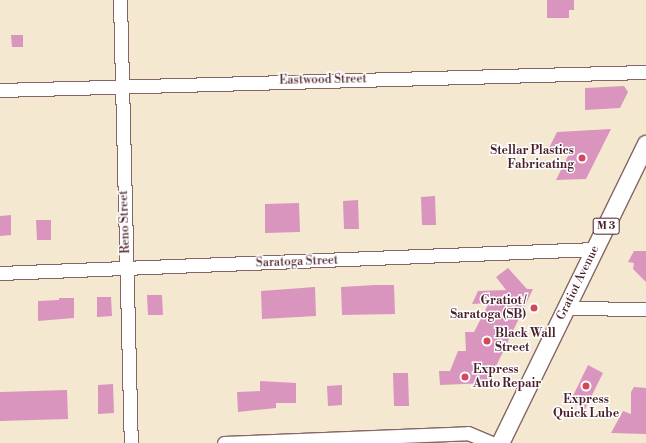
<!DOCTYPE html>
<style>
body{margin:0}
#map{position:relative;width:646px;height:443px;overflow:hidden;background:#f4e8d1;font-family:"Libre Bodoni",serif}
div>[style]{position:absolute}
.building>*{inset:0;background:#d995be}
.roads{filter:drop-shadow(1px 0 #866565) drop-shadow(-1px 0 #866565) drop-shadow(0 1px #866565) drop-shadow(0 -1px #866565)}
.minor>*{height:13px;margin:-6.5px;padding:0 6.5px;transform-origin:6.5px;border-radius:6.5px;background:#fff}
.major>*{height:17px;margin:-8.5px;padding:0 8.5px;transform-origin:8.5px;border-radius:8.5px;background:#fff}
.dots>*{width:11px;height:11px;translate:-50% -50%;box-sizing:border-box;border:2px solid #fff;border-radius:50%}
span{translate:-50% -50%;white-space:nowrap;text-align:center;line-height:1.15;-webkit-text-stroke:3px #fff;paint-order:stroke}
.shield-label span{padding:1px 3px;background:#fff;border:1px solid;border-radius:3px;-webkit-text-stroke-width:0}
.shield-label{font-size:11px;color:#4a1f2b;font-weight:700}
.street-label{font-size:12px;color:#4a1f2b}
.poi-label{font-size:12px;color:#4a1f2b;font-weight:700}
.right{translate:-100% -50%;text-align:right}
.left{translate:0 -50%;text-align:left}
</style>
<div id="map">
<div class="building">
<i style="clip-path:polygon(547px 0,574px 0,574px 10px,569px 10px,569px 18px,547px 18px)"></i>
<i style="clip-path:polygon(11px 35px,23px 35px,23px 47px,12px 47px)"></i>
<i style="clip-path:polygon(624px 86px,628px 92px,620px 108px,585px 110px,585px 88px)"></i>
<i style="clip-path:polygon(611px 129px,586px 179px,556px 180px,571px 150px,547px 152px,557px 132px)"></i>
<i style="clip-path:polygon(435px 196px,436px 225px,422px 225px,421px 197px)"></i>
<i style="clip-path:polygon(358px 200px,359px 229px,344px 229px,343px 201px)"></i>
<i style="clip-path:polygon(299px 203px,300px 232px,265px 233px,265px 204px)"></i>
<i style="clip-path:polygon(11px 215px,11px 235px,0 236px,0 216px)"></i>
<i style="clip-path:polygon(36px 220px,51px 220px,51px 240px,37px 240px)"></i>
<i style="clip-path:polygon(634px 251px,646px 251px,646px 282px,633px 269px,634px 263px,628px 262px)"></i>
<i style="clip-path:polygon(508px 268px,527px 289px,533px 289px,488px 383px,440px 385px,439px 371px,450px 371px,458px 351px,466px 351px,465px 332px,474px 332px,489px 303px,472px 304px,478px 291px,506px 290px,496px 277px)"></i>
<i style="clip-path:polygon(375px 285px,394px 285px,395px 314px,342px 315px,341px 287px)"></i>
<i style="clip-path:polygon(315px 287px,316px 316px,262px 319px,261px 291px)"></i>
<i style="clip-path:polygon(147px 295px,162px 295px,163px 315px,148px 315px)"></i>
<i style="clip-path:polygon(97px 297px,111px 297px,112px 316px,97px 317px)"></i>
<i style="clip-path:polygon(59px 298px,74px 298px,74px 318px,38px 321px,38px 301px,59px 300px)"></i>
<i style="clip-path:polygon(588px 365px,603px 373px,585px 409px,570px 402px)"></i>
<i style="clip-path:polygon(393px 373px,408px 373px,409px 406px,394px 406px)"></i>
<i style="clip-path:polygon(260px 381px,296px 383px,296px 403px,276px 403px,276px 408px,238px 412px,237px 392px,260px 391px)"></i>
<i style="clip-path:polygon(113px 384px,114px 413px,98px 414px,98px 385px)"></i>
<i style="clip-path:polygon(342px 385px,342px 405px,328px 406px,327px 386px)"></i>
<i style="clip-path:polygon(634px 387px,646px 388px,646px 434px,611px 433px,623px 411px,631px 414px,631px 392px)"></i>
<i style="clip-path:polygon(67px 390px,68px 419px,0 421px,0 392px)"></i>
</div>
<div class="roads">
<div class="minor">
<i style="left:120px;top:0;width:443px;rotate:88.6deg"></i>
<i style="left:0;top:90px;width:646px;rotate:-1.6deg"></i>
<i style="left:0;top:273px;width:594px;rotate:-2.31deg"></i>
<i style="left:566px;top:308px;width:80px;rotate:0.7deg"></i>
<i style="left:224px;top:443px;width:244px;rotate:-2.3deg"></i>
<i style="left:468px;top:433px;width:25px;rotate:23deg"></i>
</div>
<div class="major">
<i style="left:500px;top:443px;width:333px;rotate:-64deg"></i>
</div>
</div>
<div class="dots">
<i style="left:582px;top:158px;background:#d1495b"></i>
<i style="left:534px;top:308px;background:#d1495b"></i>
<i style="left:487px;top:341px;background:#d1495b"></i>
<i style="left:465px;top:377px;background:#d1495b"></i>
<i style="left:586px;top:386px;background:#d1495b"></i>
</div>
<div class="shield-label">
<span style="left:606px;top:226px">M 3</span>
</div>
<div class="street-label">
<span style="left:323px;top:80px;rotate:-1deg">Eastwood Street</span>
<span style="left:125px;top:222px;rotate:-92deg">Reno Street</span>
<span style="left:297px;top:262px;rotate:-2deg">Saratoga Street</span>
<span style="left:578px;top:283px;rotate:-64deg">Gratiot Avenue</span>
</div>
<div class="poi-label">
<span class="right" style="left:574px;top:158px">Stellar Plastics<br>Fabricating</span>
<span class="right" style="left:526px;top:308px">Gratiot /<br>Saratoga (SB)</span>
<span class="left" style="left:495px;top:341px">Black Wall<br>Street</span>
<span class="left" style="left:473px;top:377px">Express<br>Auto Repair</span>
<span style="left:586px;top:407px">Express<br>Quick Lube</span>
</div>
</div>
